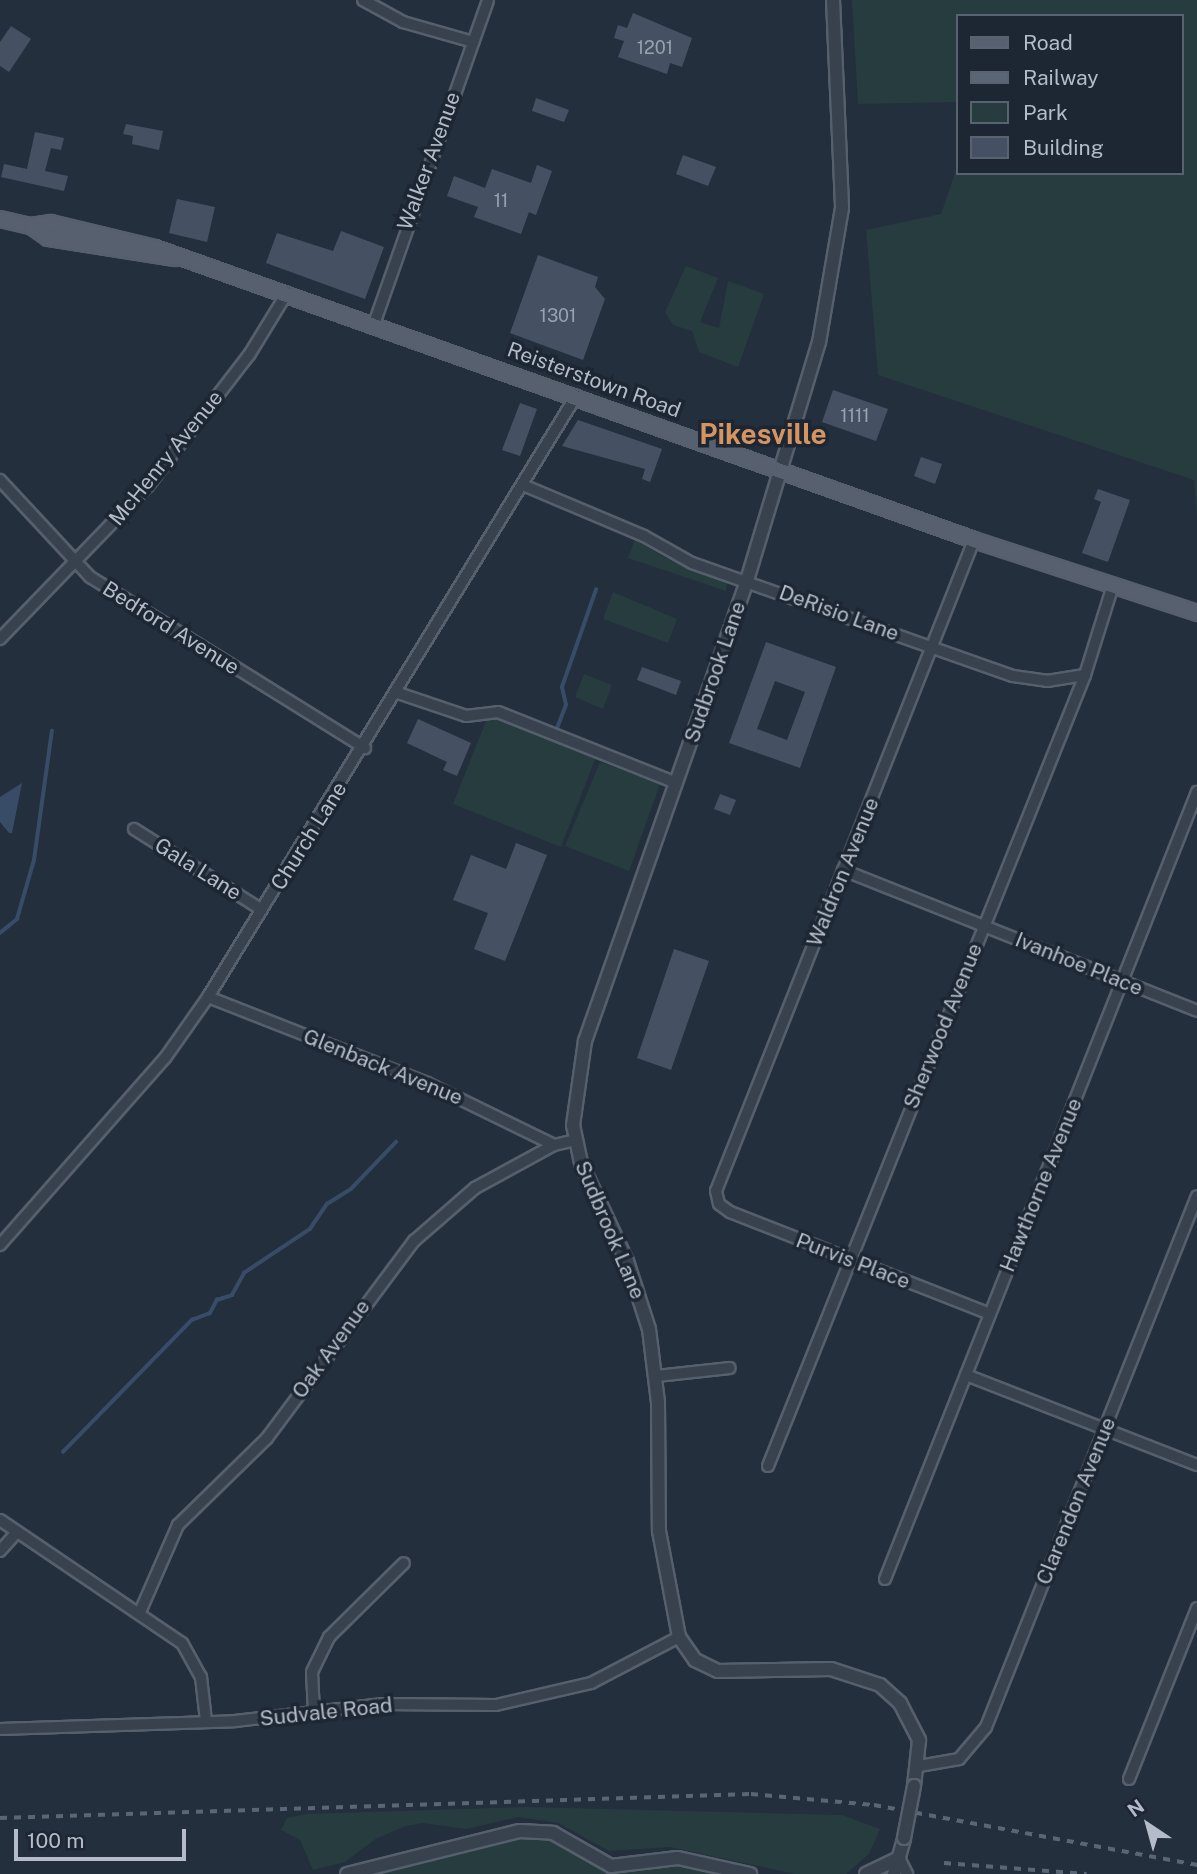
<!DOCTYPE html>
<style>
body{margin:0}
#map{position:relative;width:1197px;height:1874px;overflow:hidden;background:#242f3e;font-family:"Public Sans",sans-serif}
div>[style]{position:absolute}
.green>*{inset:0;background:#263c3f}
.water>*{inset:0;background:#394c67}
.stream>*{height:3.5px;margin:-1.75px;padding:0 1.75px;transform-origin:1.75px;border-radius:1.75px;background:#394c67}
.building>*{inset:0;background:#455162}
.roads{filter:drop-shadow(2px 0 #565f6c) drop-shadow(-2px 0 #565f6c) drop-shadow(0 2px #565f6c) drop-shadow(0 -2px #565f6c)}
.minor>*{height:10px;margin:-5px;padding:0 5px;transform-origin:5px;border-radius:5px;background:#38414e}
.tertiary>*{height:12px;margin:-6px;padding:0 6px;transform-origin:6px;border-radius:6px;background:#38414e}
.primary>*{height:14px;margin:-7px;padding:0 7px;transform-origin:7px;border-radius:7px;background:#56606e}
.rail>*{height:3.5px;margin-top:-1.75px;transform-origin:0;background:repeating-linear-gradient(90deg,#5a6575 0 7px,transparent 0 14px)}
.bridges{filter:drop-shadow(2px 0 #565f6c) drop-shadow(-2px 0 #565f6c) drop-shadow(0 2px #565f6c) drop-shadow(0 -2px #565f6c)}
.tertiary-bridge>*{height:12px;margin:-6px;padding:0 6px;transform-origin:6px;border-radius:6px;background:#38414e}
span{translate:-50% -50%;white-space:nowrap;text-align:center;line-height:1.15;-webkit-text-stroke:7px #1d2633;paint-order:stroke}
.number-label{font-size:18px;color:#98a1af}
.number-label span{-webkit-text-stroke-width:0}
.street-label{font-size:21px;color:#b4bcc9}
.district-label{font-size:28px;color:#d59563;font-weight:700}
.legend{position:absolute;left:956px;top:14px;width:228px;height:161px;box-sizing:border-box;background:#1d2633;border:2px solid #59626f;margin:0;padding:9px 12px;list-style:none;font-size:21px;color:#b4bcc9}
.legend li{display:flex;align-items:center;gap:14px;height:35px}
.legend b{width:35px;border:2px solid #59626f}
.north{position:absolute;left:1113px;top:1790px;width:70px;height:70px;-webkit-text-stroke:5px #1d2633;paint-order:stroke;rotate:324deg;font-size:19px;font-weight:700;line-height:28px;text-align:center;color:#b4bcc9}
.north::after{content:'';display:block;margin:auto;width:24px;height:32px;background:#b4bcc9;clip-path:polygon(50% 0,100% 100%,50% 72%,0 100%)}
.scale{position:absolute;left:14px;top:1829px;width:172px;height:32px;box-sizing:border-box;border:4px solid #b4bcc9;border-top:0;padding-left:9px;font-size:21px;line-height:24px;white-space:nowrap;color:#b4bcc9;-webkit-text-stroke:5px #1d2633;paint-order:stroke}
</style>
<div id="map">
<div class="green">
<i style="clip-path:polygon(852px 0,1197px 0,1197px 518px,1194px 480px,878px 375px,866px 230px,941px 214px,957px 167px,957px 173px,1181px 173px,1181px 16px,957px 16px,957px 102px,858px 104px)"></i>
<i style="clip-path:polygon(686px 266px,718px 278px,700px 322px,719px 328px,728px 281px,764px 294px,738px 367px,699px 352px,692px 331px,673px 325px,665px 312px)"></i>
<i style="clip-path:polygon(635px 539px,663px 557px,727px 583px,726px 591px,628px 558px)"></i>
<i style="clip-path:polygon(613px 592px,677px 619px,668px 643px,603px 619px)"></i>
<i style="clip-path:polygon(584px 674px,612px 685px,603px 709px,575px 697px)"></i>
<i style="clip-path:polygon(488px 716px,596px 757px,561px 847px,453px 804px)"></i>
<i style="clip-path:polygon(600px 762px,660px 784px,629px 871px,565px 846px)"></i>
<i style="clip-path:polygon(526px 1807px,842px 1815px,880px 1829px,869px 1854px,846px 1874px,796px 1874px,670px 1847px,609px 1851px,558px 1823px,519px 1817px,466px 1829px,423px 1823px,406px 1826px,377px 1838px,345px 1862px,313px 1870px,300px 1840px,281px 1830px,287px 1818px,306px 1814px)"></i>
<i style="clip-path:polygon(521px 1837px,550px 1840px,610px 1873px,679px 1865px,731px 1874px,371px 1874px)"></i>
</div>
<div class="water">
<i style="clip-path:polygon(22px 783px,12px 833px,9px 833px,0 822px,0 797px)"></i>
</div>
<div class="stream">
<i style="left:556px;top:731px;width:28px;rotate:-69deg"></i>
<i style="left:566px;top:705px;width:18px;rotate:-103deg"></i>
<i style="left:562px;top:687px;width:103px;rotate:-70.7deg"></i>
<i style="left:0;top:933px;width:22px;rotate:-39deg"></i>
<i style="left:17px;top:919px;width:61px;rotate:-73.9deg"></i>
<i style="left:34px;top:860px;width:130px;rotate:-82.1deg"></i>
<i style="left:63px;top:1452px;width:185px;rotate:-45.7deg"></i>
<i style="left:192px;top:1320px;width:19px;rotate:-21deg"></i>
<i style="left:210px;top:1313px;width:15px;rotate:-62deg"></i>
<i style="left:217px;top:1300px;width:16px;rotate:-18deg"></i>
<i style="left:232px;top:1295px;width:25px;rotate:-61deg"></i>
<i style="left:244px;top:1273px;width:79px;rotate:-33.7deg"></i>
<i style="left:310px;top:1229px;width:30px;rotate:-56deg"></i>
<i style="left:327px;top:1204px;width:28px;rotate:-32deg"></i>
<i style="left:351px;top:1189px;width:65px;rotate:-46.2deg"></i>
</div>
<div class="building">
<i style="clip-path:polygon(633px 13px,692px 38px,682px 67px,670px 63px,667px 74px,618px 57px,624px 41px,614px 38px,618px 25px,627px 28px)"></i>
<i style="clip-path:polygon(11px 26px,31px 39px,9px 72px,0 66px,0 42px)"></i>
<i style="clip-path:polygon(536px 98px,569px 110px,564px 122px,532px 111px)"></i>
<i style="clip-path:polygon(126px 124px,163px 131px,159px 150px,132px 144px,133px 136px,123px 134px)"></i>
<i style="clip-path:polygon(35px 132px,64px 138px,61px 150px,51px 148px,45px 171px,68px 176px,64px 191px,1px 177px,4px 164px,27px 169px)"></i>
<i style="clip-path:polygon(683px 155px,716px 167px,708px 186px,676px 174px)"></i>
<i style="clip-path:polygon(537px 165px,552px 171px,536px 215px,529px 212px,521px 234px,474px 217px,478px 207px,447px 196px,454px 176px,485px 188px,492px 169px,531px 183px)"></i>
<i style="clip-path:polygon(177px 199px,215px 207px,207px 242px,169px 233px)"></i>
<i style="clip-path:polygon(341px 231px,384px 247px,365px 299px,266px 263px,277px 233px,333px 251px)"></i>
<i style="clip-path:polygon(538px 255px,598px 277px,595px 287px,605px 299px,583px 360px,510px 333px)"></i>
<i style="clip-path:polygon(833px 390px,888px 409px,876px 441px,822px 422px)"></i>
<i style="clip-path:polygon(520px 403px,537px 409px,520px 456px,502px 450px)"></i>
<i style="clip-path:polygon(578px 420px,662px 449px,650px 482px,642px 479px,645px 469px,562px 446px)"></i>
<i style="clip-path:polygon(921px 457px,942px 464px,935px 484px,914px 476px)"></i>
<i style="clip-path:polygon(1098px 489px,1130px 500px,1108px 562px,1082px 553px,1101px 502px,1094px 499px)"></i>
<i style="clip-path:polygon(evenodd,766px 642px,836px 667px,800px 768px,729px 743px,766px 642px,775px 681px,805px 692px,787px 740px,757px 729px,775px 681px)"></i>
<i style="clip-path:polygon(642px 667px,681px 681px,676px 695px,637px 680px)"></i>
<i style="clip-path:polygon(418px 719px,471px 743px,457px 776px,443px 770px,447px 762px,407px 743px)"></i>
<i style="clip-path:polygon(720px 794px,736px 800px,730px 815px,714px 809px)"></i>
<i style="clip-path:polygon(516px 843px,547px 855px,505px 961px,474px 949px,488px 913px,453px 900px,471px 855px,506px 869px)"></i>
<i style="clip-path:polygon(674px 949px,709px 961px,671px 1070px,637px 1058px)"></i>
</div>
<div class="roads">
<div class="minor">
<i style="left:363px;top:0;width:46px;rotate:28.8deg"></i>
<i style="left:403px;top:22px;width:73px;rotate:15.9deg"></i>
<i style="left:374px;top:324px;width:343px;rotate:-70.6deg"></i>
<i style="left:0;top:480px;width:132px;rotate:47.1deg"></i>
<i style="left:90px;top:577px;width:324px;rotate:31.9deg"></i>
<i style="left:523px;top:485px;width:131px;rotate:22.9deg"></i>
<i style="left:644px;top:536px;width:55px;rotate:29.4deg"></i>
<i style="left:692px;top:563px;width:340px;rotate:19.4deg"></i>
<i style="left:1013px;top:676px;width:34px;rotate:8deg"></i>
<i style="left:1047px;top:681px;width:38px;rotate:-9deg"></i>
<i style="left:974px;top:540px;width:700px;rotate:111.62deg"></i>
<i style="left:716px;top:1191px;width:13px;rotate:77deg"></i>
<i style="left:719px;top:1204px;width:14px;rotate:36deg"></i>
<i style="left:730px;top:1212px;width:279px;rotate:21.4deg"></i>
<i style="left:0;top:639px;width:213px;rotate:-46deg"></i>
<i style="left:148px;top:486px;width:165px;rotate:-52.4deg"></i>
<i style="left:249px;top:355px;width:73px;rotate:-58.5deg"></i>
<i style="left:398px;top:693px;width:72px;rotate:18.7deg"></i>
<i style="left:466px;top:716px;width:32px;rotate:-7deg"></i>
<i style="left:498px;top:712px;width:192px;rotate:21.7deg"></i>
<i style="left:134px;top:829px;width:151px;rotate:32.3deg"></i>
<i style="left:843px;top:870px;width:381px;rotate:21.7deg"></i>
<i style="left:208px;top:997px;width:235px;rotate:21.4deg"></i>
<i style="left:427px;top:1083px;width:141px;rotate:26deg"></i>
<i style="left:0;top:1245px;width:249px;rotate:-48.6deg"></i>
<i style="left:165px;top:1058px;width:75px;rotate:-54.8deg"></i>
<i style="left:208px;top:997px;width:705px;rotate:-58.52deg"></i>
<i style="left:966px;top:1375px;width:248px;rotate:21.3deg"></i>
<i style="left:657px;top:1376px;width:73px;rotate:-6.3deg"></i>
<i style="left:768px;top:1466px;width:852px;rotate:-68.16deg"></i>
<i style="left:1085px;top:675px;width:94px;rotate:-72.7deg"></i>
<i style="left:0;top:1520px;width:220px;rotate:34.1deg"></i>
<i style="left:182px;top:1643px;width:39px;rotate:61deg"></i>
<i style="left:201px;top:1677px;width:44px;rotate:83.5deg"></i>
<i style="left:0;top:1551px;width:25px;rotate:-48deg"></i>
<i style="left:885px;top:1579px;width:847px;rotate:-68.37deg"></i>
<i style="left:140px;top:1612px;width:95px;rotate:-66.4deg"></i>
<i style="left:178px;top:1525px;width:124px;rotate:-44.3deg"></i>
<i style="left:267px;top:1438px;width:246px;rotate:-53.3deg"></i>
<i style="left:414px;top:1241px;width:81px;rotate:-41deg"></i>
<i style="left:475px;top:1188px;width:90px;rotate:-28.6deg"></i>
<i style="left:554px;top:1145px;width:22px;rotate:-13deg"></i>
<i style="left:314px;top:1712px;width:40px;rotate:-92.9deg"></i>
<i style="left:312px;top:1672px;width:39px;rotate:-64deg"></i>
<i style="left:329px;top:1637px;width:105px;rotate:-44.6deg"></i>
<i style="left:0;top:1729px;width:235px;rotate:-1.9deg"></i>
<i style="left:235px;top:1721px;width:147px;rotate:-6.6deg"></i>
<i style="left:381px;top:1704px;width:115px;rotate:0.5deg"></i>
<i style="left:496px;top:1705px;width:98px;rotate:-13deg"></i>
<i style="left:591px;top:1683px;width:99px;rotate:-27.6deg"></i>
<i style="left:919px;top:1766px;width:41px;rotate:-9.9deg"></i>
<i style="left:959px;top:1759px;width:42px;rotate:-49.8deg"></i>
<i style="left:986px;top:1727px;width:571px;rotate:-68.33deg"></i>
<i style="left:1129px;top:1779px;width:184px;rotate:-68.3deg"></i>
<i style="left:899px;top:1858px;width:18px;rotate:63deg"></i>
</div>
<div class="tertiary">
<i style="left:833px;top:0;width:208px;rotate:87.5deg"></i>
<i style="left:842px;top:208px;width:136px;rotate:99.7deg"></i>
<i style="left:819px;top:342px;width:250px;rotate:106.8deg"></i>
<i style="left:747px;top:581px;width:488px;rotate:109.4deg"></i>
<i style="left:585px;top:1041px;width:85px;rotate:98.1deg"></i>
<i style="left:573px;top:1125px;width:39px;rotate:78deg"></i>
<i style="left:581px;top:1163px;width:108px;rotate:64.9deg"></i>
<i style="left:627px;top:1261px;width:71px;rotate:72.1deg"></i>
<i style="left:649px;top:1329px;width:74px;rotate:83deg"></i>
<i style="left:658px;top:1402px;width:129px;rotate:89.6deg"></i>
<i style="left:659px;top:1531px;width:108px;rotate:79.3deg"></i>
<i style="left:679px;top:1637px;width:28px;rotate:55deg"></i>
<i style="left:695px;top:1660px;width:25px;rotate:26deg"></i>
<i style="left:718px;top:1671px;width:113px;rotate:-1deg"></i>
<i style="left:831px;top:1669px;width:52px;rotate:18.1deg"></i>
<i style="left:880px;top:1685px;width:27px;rotate:42deg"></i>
<i style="left:900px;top:1703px;width:42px;rotate:62.8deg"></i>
<i style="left:919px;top:1740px;width:46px;rotate:96.2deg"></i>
<i style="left:347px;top:1874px;width:178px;rotate:-14deg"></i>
<i style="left:520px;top:1831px;width:33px;rotate:3deg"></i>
<i style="left:553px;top:1833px;width:67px;rotate:29.6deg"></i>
<i style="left:611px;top:1866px;width:67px;rotate:-6.8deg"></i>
<i style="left:678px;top:1858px;width:74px;rotate:12.5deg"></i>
<i style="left:866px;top:1874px;width:37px;rotate:-26deg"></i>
<i style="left:894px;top:1874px;width:37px;rotate:-74deg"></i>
</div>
<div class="primary">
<i style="left:0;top:219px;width:32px;rotate:13deg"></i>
<i style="left:31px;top:226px;width:20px;rotate:-9deg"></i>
<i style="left:51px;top:223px;width:107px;rotate:13.5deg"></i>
<i style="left:155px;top:248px;width:869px;rotate:19.62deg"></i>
<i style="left:974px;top:540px;width:235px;rotate:18.1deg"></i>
<i style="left:31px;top:226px;width:21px;rotate:35deg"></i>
<i style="left:48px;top:238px;width:128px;rotate:9deg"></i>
</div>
</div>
<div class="rail">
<i style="left:0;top:1818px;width:751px;rotate:-1.83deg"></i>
<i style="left:751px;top:1794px;width:123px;rotate:5.1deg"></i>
<i style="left:874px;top:1805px;width:329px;rotate:10.5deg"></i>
<i style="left:944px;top:1863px;width:143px;rotate:4.4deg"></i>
</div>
<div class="bridges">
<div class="tertiary-bridge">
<i style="left:904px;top:1838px;width:53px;rotate:-79.1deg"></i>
</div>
</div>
<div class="number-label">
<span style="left:655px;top:48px">1201</span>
<span style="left:501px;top:201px">11</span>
<span style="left:558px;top:316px">1301</span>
<span style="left:855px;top:416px">1111</span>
</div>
<div class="street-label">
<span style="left:429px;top:161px;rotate:-70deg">Walker Avenue</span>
<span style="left:594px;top:380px;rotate:20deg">Reisterstown Road</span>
<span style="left:166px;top:458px;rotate:-51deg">McHenry Avenue</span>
<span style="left:839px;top:613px;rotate:20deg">DeRisio Lane</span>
<span style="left:171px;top:628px;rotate:32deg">Bedford Avenue</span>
<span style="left:715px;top:672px;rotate:-71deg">Sudbrook Lane</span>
<span style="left:309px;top:836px;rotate:-58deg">Church Lane</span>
<span style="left:198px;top:869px;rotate:32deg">Gala Lane</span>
<span style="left:843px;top:872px;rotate:-68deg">Waldron Avenue</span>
<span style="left:1079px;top:964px;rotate:22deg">Ivanhoe Place</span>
<span style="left:943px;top:1026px;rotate:-68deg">Sherwood Avenue</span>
<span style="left:383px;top:1067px;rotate:22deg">Glenback Avenue</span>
<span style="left:1041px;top:1185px;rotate:-68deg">Hawthorne Avenue</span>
<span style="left:610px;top:1230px;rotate:67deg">Sudbrook Lane</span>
<span style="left:853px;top:1261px;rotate:21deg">Purvis Place</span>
<span style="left:331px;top:1349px;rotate:-54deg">Oak Avenue</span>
<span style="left:1076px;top:1501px;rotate:-68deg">Clarendon Avenue</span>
<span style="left:326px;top:1712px;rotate:-6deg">Sudvale Road</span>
</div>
<div class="district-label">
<span style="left:763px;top:434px">Pikesville</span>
</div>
<ul class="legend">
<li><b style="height:9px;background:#56606e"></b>Road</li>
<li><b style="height:9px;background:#5a6575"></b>Railway</li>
<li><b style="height:19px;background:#263c3f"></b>Park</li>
<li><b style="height:19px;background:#455162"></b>Building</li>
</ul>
<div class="north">N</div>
<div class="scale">100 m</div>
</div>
